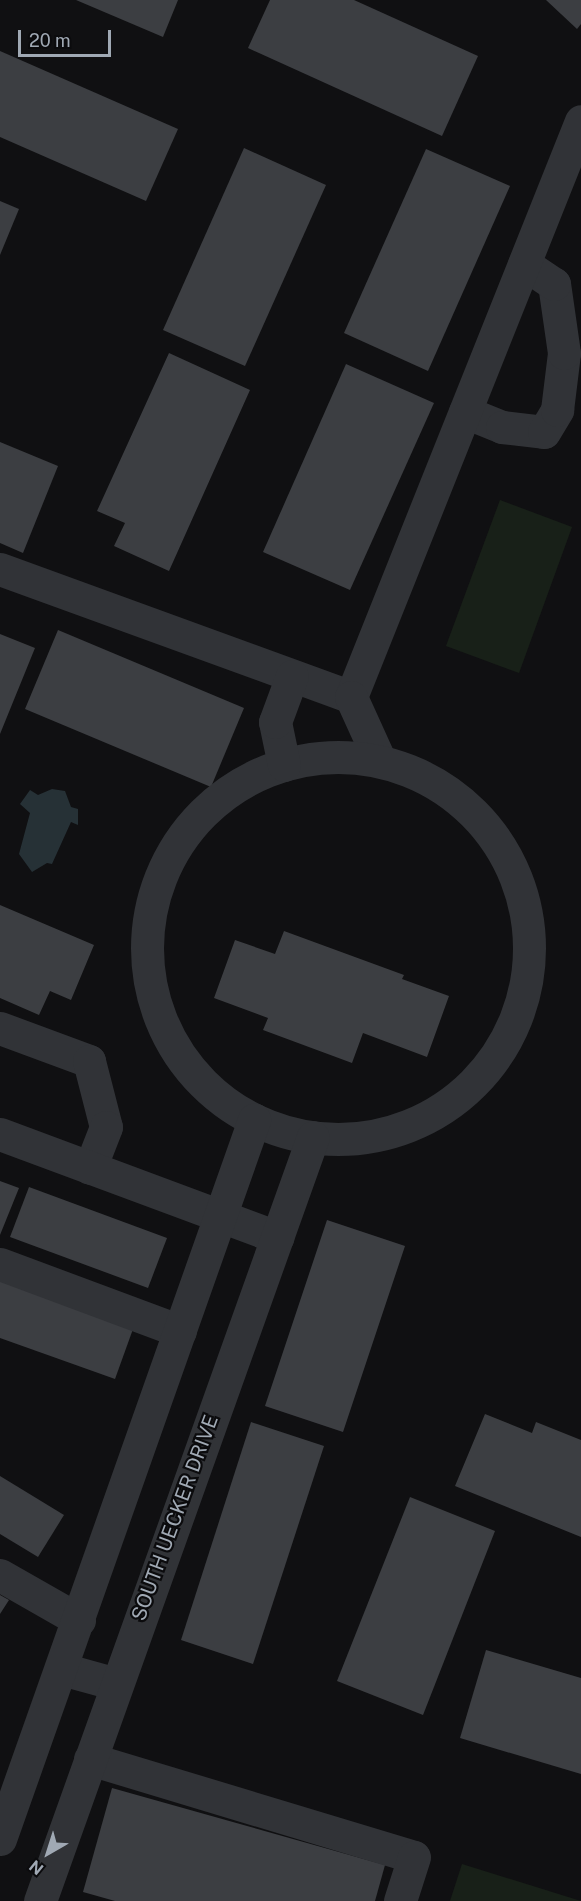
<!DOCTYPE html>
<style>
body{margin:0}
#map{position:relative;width:581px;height:1901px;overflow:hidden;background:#101012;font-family:"Public Sans",sans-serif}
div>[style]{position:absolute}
.green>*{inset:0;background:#182018}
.water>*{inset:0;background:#263136}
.building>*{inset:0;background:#3c3e42}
.minor>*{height:33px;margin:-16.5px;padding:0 16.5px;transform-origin:16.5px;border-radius:16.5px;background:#313337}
.minor>.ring{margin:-16.5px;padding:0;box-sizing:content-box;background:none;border:33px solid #313337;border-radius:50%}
span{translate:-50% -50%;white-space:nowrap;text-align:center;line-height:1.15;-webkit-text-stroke:4.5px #0b0b0d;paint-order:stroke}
.street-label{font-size:20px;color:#a0a9b4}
.north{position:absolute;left:18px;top:1823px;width:60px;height:60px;-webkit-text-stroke:4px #0b0b0d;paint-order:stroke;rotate:219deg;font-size:16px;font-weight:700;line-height:24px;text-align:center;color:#a0a9b4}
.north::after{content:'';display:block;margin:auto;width:21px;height:27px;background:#a0a9b4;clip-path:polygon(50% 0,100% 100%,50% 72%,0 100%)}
.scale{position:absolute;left:18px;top:30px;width:93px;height:27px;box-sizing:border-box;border:3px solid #a0a9b4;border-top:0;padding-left:8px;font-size:18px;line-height:21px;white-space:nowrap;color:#a0a9b4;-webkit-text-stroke:4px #0b0b0d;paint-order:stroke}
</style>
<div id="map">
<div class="green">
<i style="clip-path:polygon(500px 500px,572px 527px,519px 673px,446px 646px)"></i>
<i style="clip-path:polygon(462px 1864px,581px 1901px,450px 1901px)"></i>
</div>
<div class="water">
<i style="clip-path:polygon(52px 789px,65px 791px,71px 807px,78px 809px,78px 825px,71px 822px,52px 864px,47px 863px,32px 872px,19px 854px,30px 813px,20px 804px,30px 790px,38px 795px)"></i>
</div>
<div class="building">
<i style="clip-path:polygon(76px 0,178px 0,163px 37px)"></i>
<i style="clip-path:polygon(270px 0,354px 0,478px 56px,442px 136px,248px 48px)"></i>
<i style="clip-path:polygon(546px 0,581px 0,581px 24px,577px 29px)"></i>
<i style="clip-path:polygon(0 51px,178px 129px,146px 201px,0 137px)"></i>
<i style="clip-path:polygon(244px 148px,326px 185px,245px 366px,163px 330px)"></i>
<i style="clip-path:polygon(426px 149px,510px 186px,428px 371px,344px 333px)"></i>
<i style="clip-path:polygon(0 201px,19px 209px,0 255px)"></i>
<i style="clip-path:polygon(169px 353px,250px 390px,169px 571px,114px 546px,125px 523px,97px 511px)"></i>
<i style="clip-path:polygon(346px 364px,434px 403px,350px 590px,263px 552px)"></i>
<i style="clip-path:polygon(0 442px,58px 466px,23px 553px,0 543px)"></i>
<i style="clip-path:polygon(58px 630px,244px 708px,211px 787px,25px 709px)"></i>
<i style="clip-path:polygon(0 634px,35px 648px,0 734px)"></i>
<i style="clip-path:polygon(0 905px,94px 945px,71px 1000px,50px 991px,39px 1015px,0 998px)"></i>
<i style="clip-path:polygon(284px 931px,404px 975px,402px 979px,449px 996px,427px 1057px,363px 1033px,352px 1063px,263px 1030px,268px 1018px,214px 998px,235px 940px,275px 954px)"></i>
<i style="clip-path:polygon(0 1181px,19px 1188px,0 1235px)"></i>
<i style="clip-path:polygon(29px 1187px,167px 1238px,148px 1288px,10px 1237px)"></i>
<i style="clip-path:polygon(327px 1220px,405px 1246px,343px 1432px,265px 1406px)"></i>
<i style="clip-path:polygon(0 1281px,133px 1329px,115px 1379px,0 1338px)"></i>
<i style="clip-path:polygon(485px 1414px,532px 1433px,536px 1422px,581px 1440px,581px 1537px,455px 1486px)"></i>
<i style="clip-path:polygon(251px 1422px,324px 1446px,253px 1664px,181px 1640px)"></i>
<i style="clip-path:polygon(0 1476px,64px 1515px,38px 1557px,0 1534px)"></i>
<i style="clip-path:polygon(410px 1497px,495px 1531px,423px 1715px,337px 1681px)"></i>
<i style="clip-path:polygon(0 1595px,9px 1600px,0 1614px)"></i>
<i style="clip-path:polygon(486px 1650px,581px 1678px,581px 1774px,460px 1738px)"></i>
<i style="clip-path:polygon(112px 1788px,385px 1865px,375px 1901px,115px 1901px,83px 1892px)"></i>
</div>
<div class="minor">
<i style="left:465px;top:412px;width:40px;rotate:22deg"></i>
<i style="left:502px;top:427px;width:42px;rotate:6.8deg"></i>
<i style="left:544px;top:432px;width:26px;rotate:-59deg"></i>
<i style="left:557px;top:410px;width:57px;rotate:-83deg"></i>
<i style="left:564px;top:353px;width:70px;rotate:-98.2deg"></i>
<i style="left:554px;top:284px;width:36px;rotate:-146deg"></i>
<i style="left:0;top:569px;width:374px;rotate:20deg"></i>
<i style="left:351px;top:697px;width:620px;rotate:-68.23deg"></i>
<i style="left:351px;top:697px;width:70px;rotate:65.6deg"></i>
<i class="ring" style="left:147px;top:757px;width:349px;height:349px"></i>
<i style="left:284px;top:765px;width:44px;rotate:-101.8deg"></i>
<i style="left:275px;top:722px;width:49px;rotate:-69.7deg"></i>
<i style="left:0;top:1028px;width:95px;rotate:20.3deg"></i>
<i style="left:89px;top:1061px;width:68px;rotate:75.6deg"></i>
<i style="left:106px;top:1127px;width:44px;rotate:111.3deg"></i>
<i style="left:0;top:1134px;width:296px;rotate:20.4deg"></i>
<i style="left:0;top:1264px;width:192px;rotate:20.4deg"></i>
<i style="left:0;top:1575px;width:91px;rotate:29.7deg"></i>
<i style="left:62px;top:1669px;width:56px;rotate:15.5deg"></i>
<i style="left:90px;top:1759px;width:338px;rotate:16.8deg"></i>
<i style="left:414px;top:1857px;width:46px;rotate:107.7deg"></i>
<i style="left:0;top:1839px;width:763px;rotate:-70.54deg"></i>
<i style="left:40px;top:1901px;width:811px;rotate:-70.34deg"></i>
</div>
<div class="street-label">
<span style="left:175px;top:1518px;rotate:-70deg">SOUTH UECKER DRIVE</span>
</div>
<div class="north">N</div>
<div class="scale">20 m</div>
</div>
